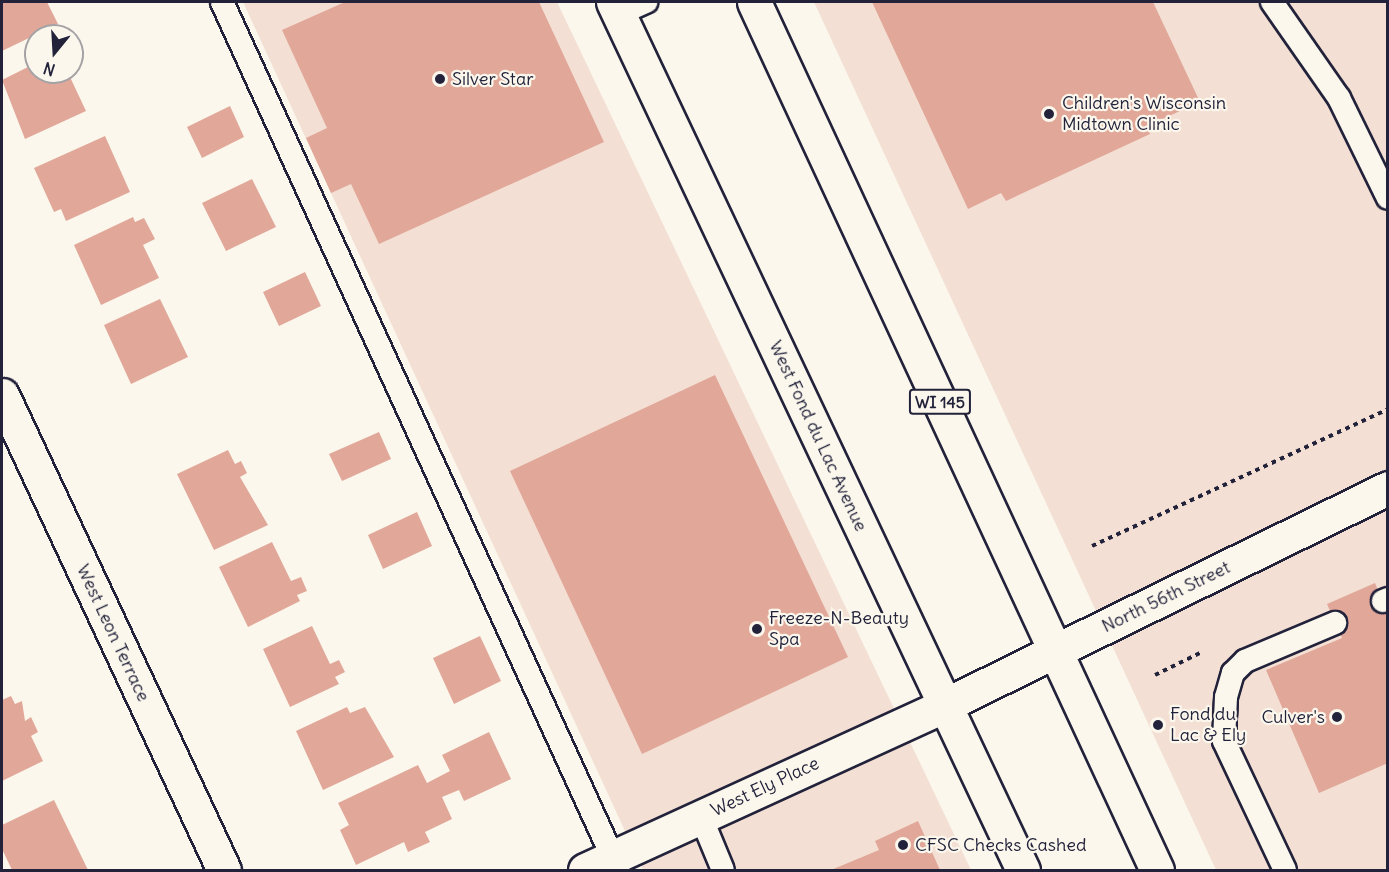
<!DOCTYPE html>
<style>
body{margin:0}
#map{position:relative;width:1389px;height:872px;overflow:hidden;background:#fbf7ec;font-family:Delius,sans-serif}
div>[style]{position:absolute}
.built>*{inset:0;background:#f3dfd3}
.building>*{inset:0;background:#e1a89a}
.path>*{height:4px;margin-top:-2px;transform-origin:0;background:repeating-linear-gradient(90deg,#22223b 0 4.5px,transparent 0 9px)}
.roads{filter:drop-shadow(2px 0 #22223b) drop-shadow(-2px 0 #22223b) drop-shadow(0 2px #22223b) drop-shadow(0 -2px #22223b)}
.lane>*{height:22px;margin:-11px;padding:0 11px;transform-origin:11px;border-radius:11px;background:#fbf7ec}
.street>*{height:33px;margin:-16.5px;padding:0 16.5px;transform-origin:16.5px;border-radius:16.5px;background:#fbf7ec}
.primary>*{height:33px;margin:-16.5px;padding:0 16.5px;transform-origin:16.5px;border-radius:16.5px;background:#fbf7ec}
.dots>*{width:16px;height:16px;translate:-50% -50%;box-sizing:border-box;border:3px solid #fbf7ec;border-radius:50%}
span{translate:-50% -50%;white-space:nowrap;text-align:center;line-height:1.15;-webkit-text-stroke:4.5px #fbf7ec;paint-order:stroke}
.shield-label span{padding:2px 4px;background:#fbf7ec;border:2px solid;border-radius:4px;-webkit-text-stroke-width:0}
.shield-label{font-size:16px;color:#22223b;font-weight:700}
.poi-label{font-size:18px;color:#22223b}
.left{translate:0 -50%;text-align:left}
.right{translate:-100% -50%;text-align:right}
.street-label{font-size:18px;color:#22223b}
.frame{position:absolute;inset:0;border:3px solid #22223b;pointer-events:none}
.north{position:absolute;left:24px;top:24px;width:60px;height:60px;box-sizing:border-box;background:#fbf7ec;border:2px solid #a4a2a5;border-radius:50%;rotate:198deg;font-size:16px;font-weight:700;line-height:24px;text-align:center;color:#22223b}
.north::after{content:'';display:block;margin:auto;width:21px;height:27px;background:#22223b;clip-path:polygon(50% 0,100% 100%,50% 72%,0 100%)}
</style>
<div id="map">
<div class="built">
<i style="clip-path:polygon(243px 2px,557px 2px,971px 870px,643px 870px)"></i>
<i style="clip-path:polygon(814px 2px,1387px 2px,1387px 870px,1216px 870px)"></i>
</div>
<div class="building">
<i style="clip-path:polygon(2px 2px,47px 2px,58px 24px,2px 51px)"></i>
<i style="clip-path:polygon(345px 2px,539px 2px,604px 142px,379px 244px,351px 184px,331px 193px,306px 138px,327px 128px,282px 30px)"></i>
<i style="clip-path:polygon(872px 2px,1153px 2px,1200px 102px,1147px 126px,1150px 134px,1006px 201px,1001px 193px,968px 209px)"></i>
<i style="clip-path:polygon(36px 63px,36px 72px,72px 72px,72px 65px,76px 74px,70px 77px,86px 111px,25px 139px,2px 80px)"></i>
<i style="clip-path:polygon(230px 106px,244px 137px,202px 158px,187px 127px)"></i>
<i style="clip-path:polygon(105px 136px,130px 192px,66px 221px,61px 209px,54px 212px,34px 168px)"></i>
<i style="clip-path:polygon(252px 179px,276px 227px,226px 251px,202px 203px)"></i>
<i style="clip-path:polygon(133px 217px,135px 222px,144px 218px,155px 239px,143px 245px,159px 278px,101px 305px,74px 245px)"></i>
<i style="clip-path:polygon(305px 272px,321px 306px,279px 326px,263px 292px)"></i>
<i style="clip-path:polygon(160px 299px,188px 357px,131px 384px,104px 325px)"></i>
<i style="clip-path:polygon(715px 375px,848px 657px,642px 754px,510px 471px)"></i>
<i style="clip-path:polygon(379px 432px,391px 459px,342px 481px,329px 454px)"></i>
<i style="clip-path:polygon(228px 450px,235px 464px,241px 461px,247px 473px,240px 477px,268px 525px,214px 550px,177px 474px)"></i>
<i style="clip-path:polygon(417px 512px,432px 546px,383px 569px,368px 535px)"></i>
<i style="clip-path:polygon(272px 542px,291px 581px,301px 577px,307px 591px,297px 595px,300px 601px,248px 627px,219px 567px)"></i>
<i style="clip-path:polygon(1375px 583px,1388px 613px,1388px 763px,1319px 793px,1266px 670px,1342px 638px,1327px 604px)"></i>
<i style="clip-path:polygon(312px 626px,330px 664px,339px 660px,345px 672px,335px 677px,339px 684px,290px 707px,263px 649px)"></i>
<i style="clip-path:polygon(480px 636px,501px 681px,454px 704px,433px 658px)"></i>
<i style="clip-path:polygon(11px 696px,15px 704px,22px 701px,25px 721px,31px 717px,38px 732px,31px 736px,43px 761px,2px 781px,2px 700px)"></i>
<i style="clip-path:polygon(347px 707px,350px 713px,365px 707px,394px 757px,323px 790px,296px 731px)"></i>
<i style="clip-path:polygon(489px 732px,511px 779px,464px 801px,459px 790px,442px 797px,452px 819px,425px 832px,430px 842px,408px 852px,404px 842px,356px 865px,340px 830px,349px 825px,338px 803px,418px 765px,427px 783px,450px 771px,442px 755px)"></i>
<i style="clip-path:polygon(54px 800px,88px 870px,12px 870px,2px 849px,2px 825px)"></i>
<i style="clip-path:polygon(918px 821px,940px 870px,831px 870px,879px 850px,875px 841px)"></i>
</div>
<div class="path">
<i style="left:1092px;top:546px;width:326px;rotate:-24.8deg"></i>
<i style="left:1155px;top:675px;width:50px;rotate:-26.1deg"></i>
</div>
<div class="roads">
<div class="lane">
<i style="left:222px;top:2px;width:953px;rotate:65.45deg"></i>
<i style="left:1272px;top:2px;width:117px;rotate:55.1deg"></i>
<i style="left:1339px;top:98px;width:111px;rotate:63.9deg"></i>
<i style="left:619px;top:14px;width:30px;rotate:-24deg"></i>
<i style="left:1383px;top:601px;width:5px;rotate:-22deg"></i>
<i style="left:701px;top:817px;width:57px;rotate:67.5deg"></i>
<i style="left:1285px;top:870px;width:143px;rotate:-115.3deg"></i>
<i style="left:1224px;top:741px;width:44px;rotate:-87.4deg"></i>
<i style="left:1226px;top:697px;width:25px;rotate:-74deg"></i>
<i style="left:1233px;top:673px;width:17px;rotate:-45deg"></i>
<i style="left:1245px;top:661px;width:98px;rotate:-22.9deg"></i>
</div>
<div class="street">
<i style="left:2px;top:395px;width:524px;rotate:64.95deg"></i>
<i style="left:585px;top:870px;width:396px;rotate:-24.6deg"></i>
<i style="left:945px;top:705px;width:493px;rotate:-26.1deg"></i>
</div>
<div class="primary">
<i style="left:613px;top:2px;width:960px;rotate:64.72deg"></i>
<i style="left:754px;top:2px;width:957px;rotate:65.1deg"></i>
</div>
</div>
<div class="dots">
<i style="left:440px;top:79px;background:#22223b"></i>
<i style="left:1049px;top:114px;background:#22223b"></i>
<i style="left:757px;top:629px;background:#22223b"></i>
<i style="left:1337px;top:717px;background:#22223b"></i>
<i style="left:1158px;top:725px;background:#22223b"></i>
<i style="left:903px;top:845px;background:#22223b"></i>
</div>
<div class="shield-label">
<span style="left:940px;top:402px">WI 145</span>
</div>
<div class="poi-label">
<span class="left" style="left:452px;top:79px">Silver Star</span>
<span class="left" style="left:1062px;top:114px">Children's Wisconsin<br>Midtown Clinic</span>
<span class="left" style="left:769px;top:629px">Freeze-N-Beauty<br>Spa</span>
<span class="left" style="left:1170px;top:725px">Fond du<br>Lac &amp; Ely</span>
<span class="right" style="left:1325px;top:717px">Culver's</span>
<span class="left" style="left:915px;top:845px">CFSC Checks Cashed</span>
</div>
<div class="street-label">
<span style="left:818px;top:436px;rotate:65deg">West Fond du Lac Avenue</span>
<span style="left:1166px;top:597px;rotate:-26deg">North 56th Street</span>
<span style="left:113px;top:633px;rotate:65deg">West Leon Terrace</span>
<span style="left:765px;top:787px;rotate:-25deg">West Ely Place</span>
</div>
<div class="frame"></div>
<div class="north">N</div>
</div>
